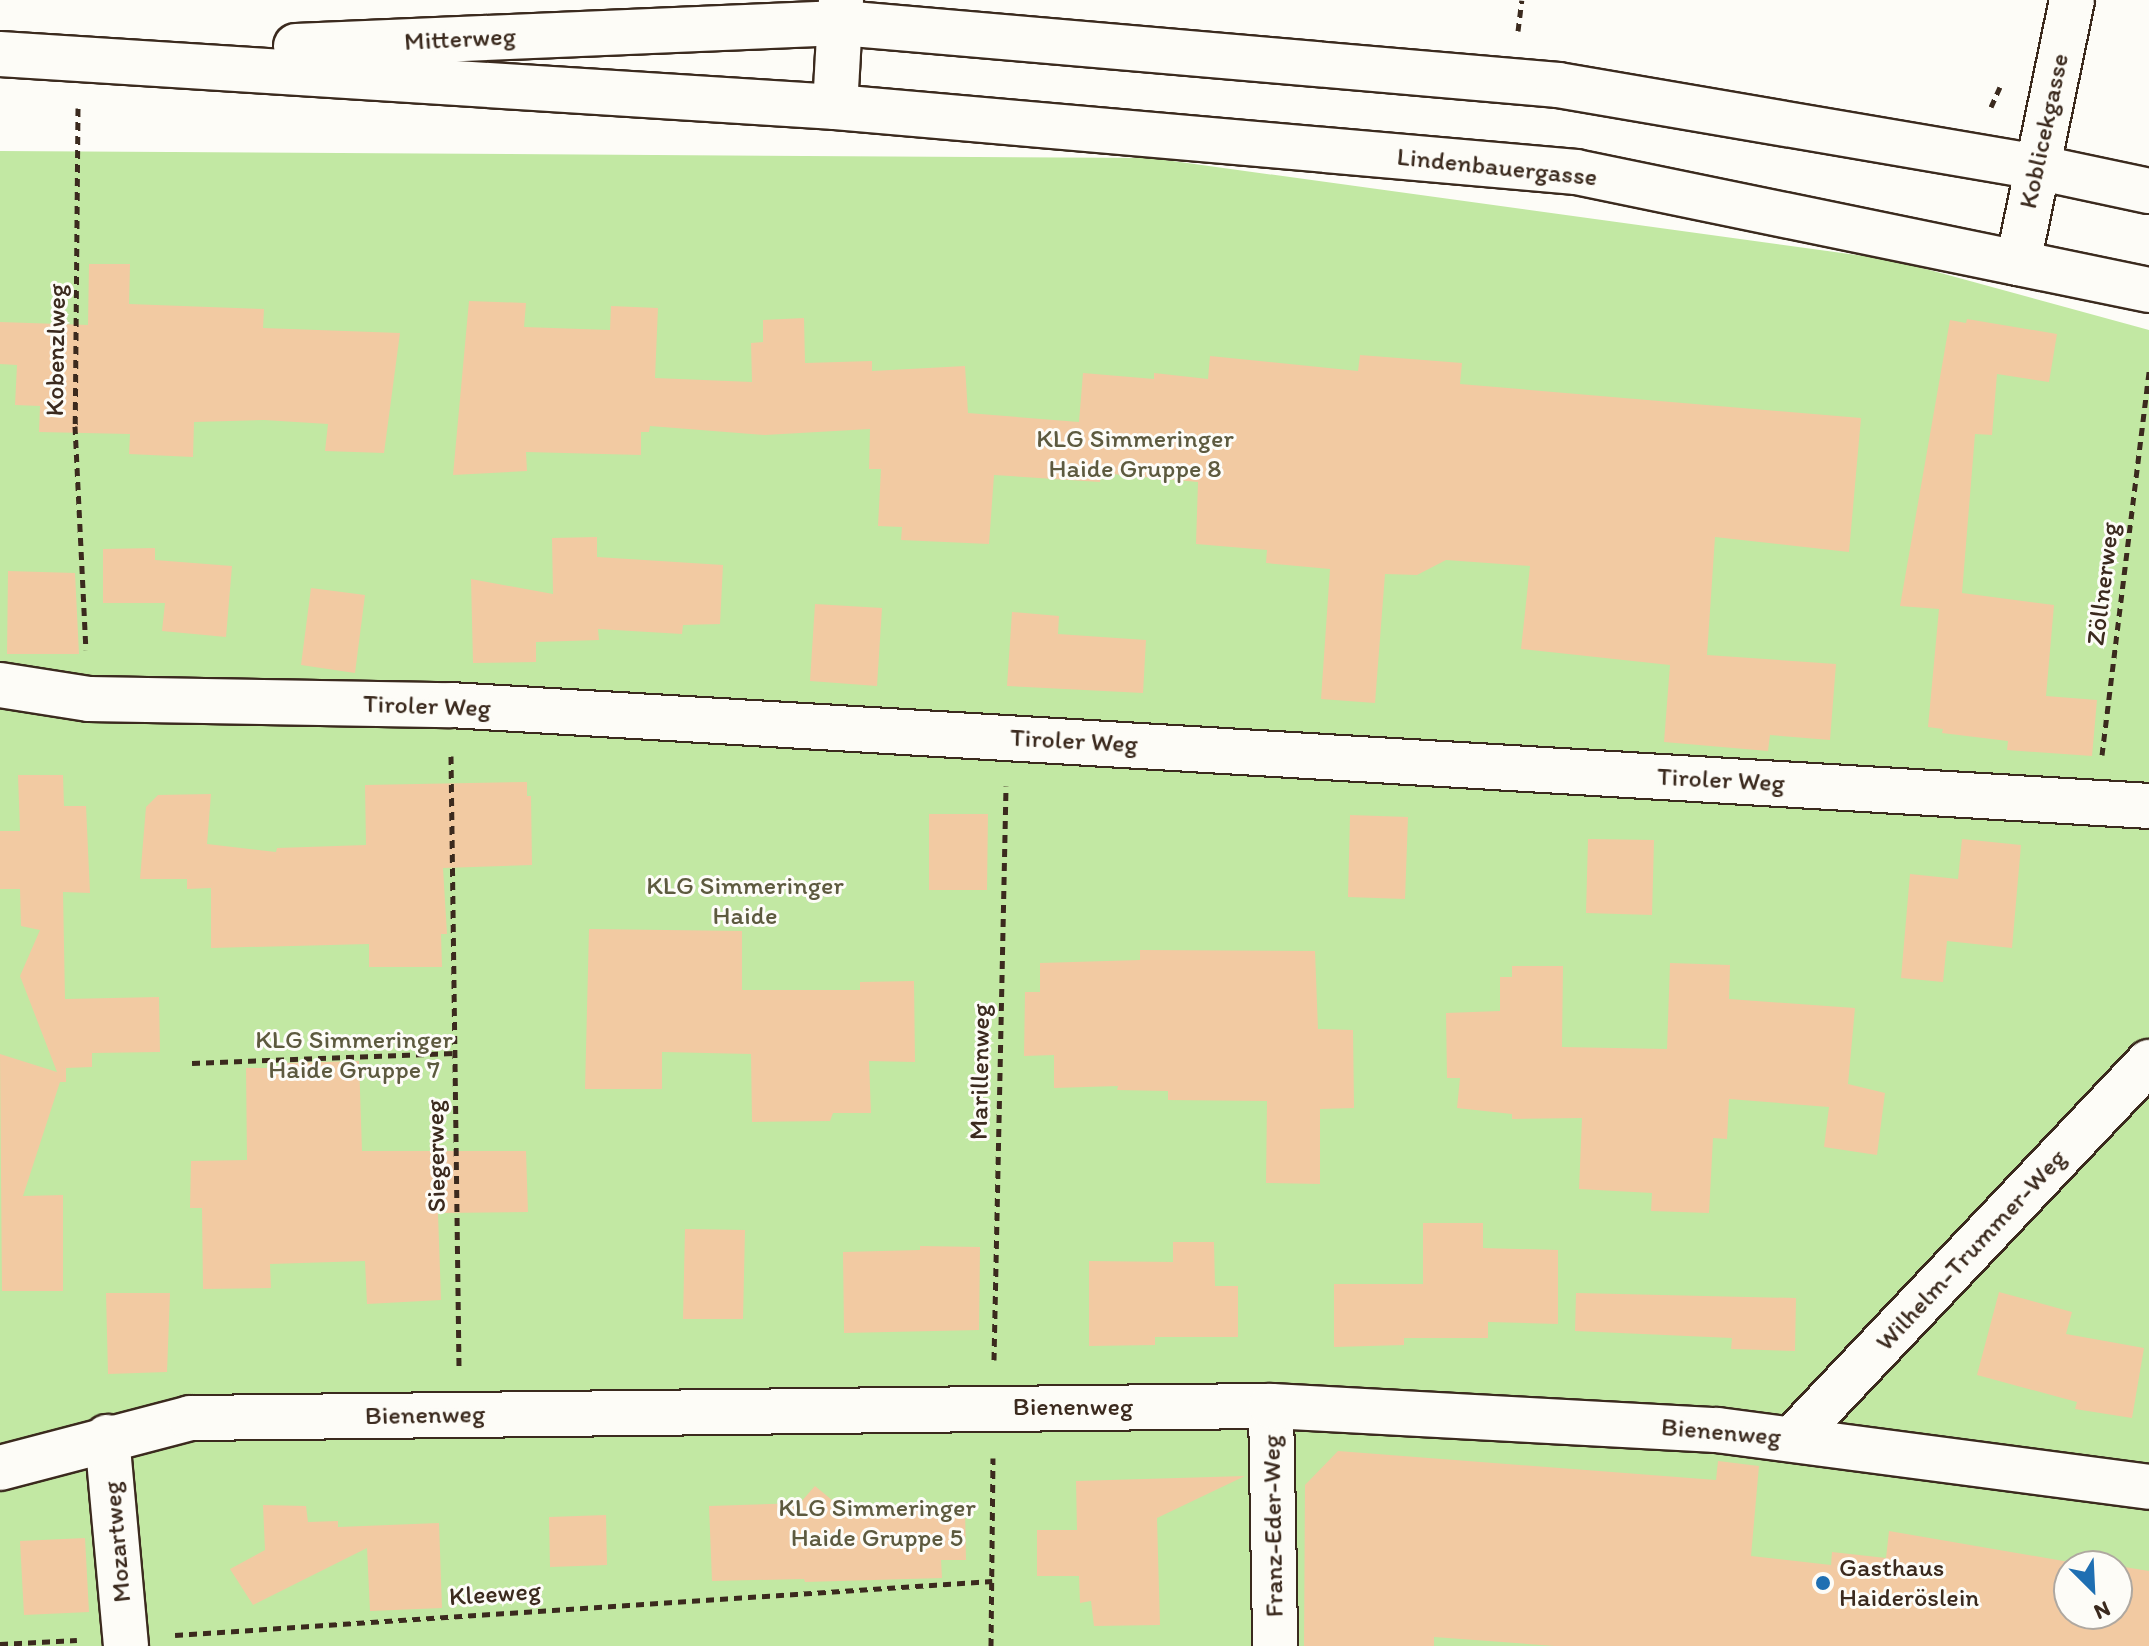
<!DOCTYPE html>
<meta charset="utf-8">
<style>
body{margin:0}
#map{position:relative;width:2149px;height:1646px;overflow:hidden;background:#fdfcf7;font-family:Itim,sans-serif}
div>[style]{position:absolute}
.green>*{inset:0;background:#c2e8a3}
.building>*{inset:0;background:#f2caa2}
.path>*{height:5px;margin-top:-2.5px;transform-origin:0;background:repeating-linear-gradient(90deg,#3b2a1e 0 8px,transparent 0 14px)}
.roads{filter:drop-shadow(2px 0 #3b2a1e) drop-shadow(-2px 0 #3b2a1e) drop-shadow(0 2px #3b2a1e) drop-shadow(0 -2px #3b2a1e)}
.minor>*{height:44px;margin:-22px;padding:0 22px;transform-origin:22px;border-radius:22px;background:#fdfcf7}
.tertiary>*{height:44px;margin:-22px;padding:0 22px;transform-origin:22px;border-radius:22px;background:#fdfcf7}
.dots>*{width:22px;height:22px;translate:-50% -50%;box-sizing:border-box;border:4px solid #fdfcf7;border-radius:50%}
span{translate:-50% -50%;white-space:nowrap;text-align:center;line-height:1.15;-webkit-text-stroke:6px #fdfcf7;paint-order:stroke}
.street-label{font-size:26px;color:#3b2a1e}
.park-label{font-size:26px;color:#5d5a3f}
.poi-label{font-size:26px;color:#3b2a1e}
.left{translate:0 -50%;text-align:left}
.north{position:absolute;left:2053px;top:1550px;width:80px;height:80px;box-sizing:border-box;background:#fdfcf7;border:2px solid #afa8a0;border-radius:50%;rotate:156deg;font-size:22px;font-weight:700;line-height:32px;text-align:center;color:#3b2a1e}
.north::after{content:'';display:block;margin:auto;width:28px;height:36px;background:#1f6fb2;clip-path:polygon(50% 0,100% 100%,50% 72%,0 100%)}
</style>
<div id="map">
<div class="green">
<i style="clip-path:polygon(evenodd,0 151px,1151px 158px,1893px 260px,2149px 330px,2149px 1646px,0 1646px,0 151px,2069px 1566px,2117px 1566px,2117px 1614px,2069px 1614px,2069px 1566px)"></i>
</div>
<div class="building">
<i style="clip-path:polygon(89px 264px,130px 264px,129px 304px,264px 309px,263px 328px,400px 333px,384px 453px,325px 451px,328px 424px,264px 420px,194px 422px,193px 457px,129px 454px,130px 434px,39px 432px,40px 406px,15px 405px,17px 365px,0 364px,0 322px,88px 325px)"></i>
<i style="clip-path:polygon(469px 301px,526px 303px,524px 327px,610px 330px,611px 306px,658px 308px,655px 378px,752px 382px,751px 343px,763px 342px,763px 320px,804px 318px,805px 363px,872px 361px,872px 371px,965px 366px,968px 413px,1079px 422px,1083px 373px,1154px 379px,1154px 373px,1208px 379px,1210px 356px,1358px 371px,1360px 355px,1462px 363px,1460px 384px,1861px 418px,1849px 552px,1715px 537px,1707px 655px,1836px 664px,1830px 740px,1770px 735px,1768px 751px,1664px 742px,1670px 665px,1521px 649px,1530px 566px,1446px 560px,1417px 575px,1385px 574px,1375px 703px,1321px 699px,1330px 569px,1266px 563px,1267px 550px,1196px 544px,1198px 482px,1101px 473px,1100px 482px,994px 475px,989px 544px,901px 540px,902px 527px,878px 526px,881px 469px,869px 469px,870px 429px,765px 435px,650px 426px,649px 432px,641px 432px,641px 455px,526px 452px,527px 471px,453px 475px)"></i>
<i style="clip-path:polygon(1967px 319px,2057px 334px,2049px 382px,1997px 374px,1992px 435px,1975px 434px,1962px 593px,2054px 605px,2046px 696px,2097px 700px,2092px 756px,2007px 750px,2008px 741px,1942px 733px,1943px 729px,1928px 727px,1939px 609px,1900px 606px,1950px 320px,1966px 323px)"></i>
<i style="clip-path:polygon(597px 537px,597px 557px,723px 565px,720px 624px,683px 625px,682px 634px,598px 629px,599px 640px,536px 642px,536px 662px,473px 663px,471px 579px,553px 594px,552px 538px)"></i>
<i style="clip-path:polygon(155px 548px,155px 560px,232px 566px,226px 637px,162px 631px,165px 603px,103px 603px,103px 549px)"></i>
<i style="clip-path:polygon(8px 571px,75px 573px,79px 654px,7px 654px)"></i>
<i style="clip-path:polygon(311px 588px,365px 595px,355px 673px,301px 665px)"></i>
<i style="clip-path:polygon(815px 604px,882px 608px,877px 686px,810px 681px)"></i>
<i style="clip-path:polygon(1012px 612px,1059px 616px,1058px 634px,1146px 640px,1143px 693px,1007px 686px)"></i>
<i style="clip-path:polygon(18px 775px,63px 775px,64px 806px,86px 806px,90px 893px,63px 892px,65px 999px,159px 997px,160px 1052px,92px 1053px,92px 1067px,66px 1068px,66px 1082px,60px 1082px,23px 1196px,63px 1195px,63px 1291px,2px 1291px,0 1054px,57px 1072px,20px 976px,40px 930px,21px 926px,20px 889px,0 889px,0 831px,20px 831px)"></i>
<i style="clip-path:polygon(527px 782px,527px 796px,531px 796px,532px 865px,443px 868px,447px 934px,441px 934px,442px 967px,369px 967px,369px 944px,211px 948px,211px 888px,187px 889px,187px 879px,140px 879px,146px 807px,158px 795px,211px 794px,207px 844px,276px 852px,277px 848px,366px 845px,365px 785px)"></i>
<i style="clip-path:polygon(929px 814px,988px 814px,987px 890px,929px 890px)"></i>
<i style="clip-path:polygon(1350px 815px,1408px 817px,1405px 899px,1348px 897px)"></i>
<i style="clip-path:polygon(1588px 839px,1654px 840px,1652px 915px,1586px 913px)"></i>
<i style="clip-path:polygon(1962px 839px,2021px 845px,2012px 948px,1947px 941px,1943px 982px,1901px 978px,1910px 874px,1958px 879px)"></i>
<i style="clip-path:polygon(589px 929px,742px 931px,742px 990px,860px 990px,860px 982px,914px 981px,915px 1062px,869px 1061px,871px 1113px,833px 1113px,830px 1121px,752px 1122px,751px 1054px,662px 1052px,662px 1089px,585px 1089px)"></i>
<i style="clip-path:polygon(1140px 950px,1315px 951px,1318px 1029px,1353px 1030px,1354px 1108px,1320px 1109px,1320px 1184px,1266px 1183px,1267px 1101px,1168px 1100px,1168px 1091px,1117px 1090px,1118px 1086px,1054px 1088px,1054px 1055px,1024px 1056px,1025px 992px,1040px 992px,1040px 963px,1140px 960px)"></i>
<i style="clip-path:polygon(1670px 963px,1730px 965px,1729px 999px,1855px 1008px,1848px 1084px,1885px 1093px,1877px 1155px,1824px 1147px,1829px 1107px,1729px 1099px,1727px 1139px,1713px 1138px,1709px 1213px,1651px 1211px,1652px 1193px,1579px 1189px,1582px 1118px,1512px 1119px,1512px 1114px,1457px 1108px,1460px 1078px,1447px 1078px,1446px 1013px,1500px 1011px,1500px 977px,1512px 977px,1512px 966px,1563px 966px,1562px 1047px,1667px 1049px)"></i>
<i style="clip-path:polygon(359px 1061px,362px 1151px,526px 1151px,528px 1212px,438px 1213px,441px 1300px,367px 1304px,365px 1261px,270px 1264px,271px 1288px,203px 1289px,202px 1208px,190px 1208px,191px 1161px,247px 1160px,246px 1068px,280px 1068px,280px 1063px)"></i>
<i style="clip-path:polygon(1423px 1223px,1483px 1223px,1483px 1248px,1558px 1250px,1558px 1324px,1488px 1322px,1488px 1338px,1404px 1338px,1404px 1345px,1334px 1347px,1334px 1284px,1423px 1284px)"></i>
<i style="clip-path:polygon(685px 1229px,745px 1230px,743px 1319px,683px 1319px)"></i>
<i style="clip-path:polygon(1173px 1242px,1214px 1242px,1215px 1286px,1238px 1286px,1238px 1337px,1155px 1337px,1155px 1345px,1089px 1346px,1089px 1261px,1173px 1262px)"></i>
<i style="clip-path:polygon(920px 1246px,980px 1247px,979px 1330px,844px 1333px,843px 1252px,920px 1250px)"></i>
<i style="clip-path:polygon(1999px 1292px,2072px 1312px,2066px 1334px,2144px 1348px,2132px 1418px,2075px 1409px,2077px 1402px,1977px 1375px)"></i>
<i style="clip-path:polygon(106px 1293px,170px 1293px,167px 1372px,108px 1374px)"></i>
<i style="clip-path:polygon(1576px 1293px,1796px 1298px,1795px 1351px,1731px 1349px,1732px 1338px,1575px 1331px)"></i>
<i style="clip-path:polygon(evenodd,1338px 1451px,1716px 1480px,1718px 1461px,1759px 1466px,1751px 1556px,1831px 1565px,1832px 1552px,1886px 1558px,1889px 1531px,2075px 1563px,2076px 1559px,2149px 1571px,2149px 1646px,1555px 1646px,1434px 1637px,1434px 1646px,1304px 1646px,1305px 1485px,1338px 1451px,2069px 1566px,2117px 1566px,2117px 1614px,2069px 1614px,2069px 1566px)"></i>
<i style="clip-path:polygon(1245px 1476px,1157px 1518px,1160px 1625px,1094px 1626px,1091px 1601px,1080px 1603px,1079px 1576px,1037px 1576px,1037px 1530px,1077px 1530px,1076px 1481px)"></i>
<i style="clip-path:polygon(815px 1486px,838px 1505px,965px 1506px,966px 1560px,941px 1560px,942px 1578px,805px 1582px,804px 1579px,712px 1581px,709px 1506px,800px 1503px)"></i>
<i style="clip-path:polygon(263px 1505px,306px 1506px,308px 1522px,338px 1521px,338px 1527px,439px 1523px,442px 1608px,370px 1611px,367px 1548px,253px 1605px,230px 1569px,265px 1550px)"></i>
<i style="clip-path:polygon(606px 1515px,607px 1565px,550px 1567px,549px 1517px)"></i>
<i style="clip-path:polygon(85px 1538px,89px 1612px,24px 1615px,20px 1541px)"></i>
</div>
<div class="path">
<i style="left:1518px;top:31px;width:31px;rotate:-83deg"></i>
<i style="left:1991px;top:107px;width:22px;rotate:-66deg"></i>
<i style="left:78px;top:108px;width:318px;rotate:90.5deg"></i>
<i style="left:75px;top:426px;width:224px;rotate:87.2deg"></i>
<i style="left:2102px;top:755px;width:388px;rotate:-83deg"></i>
<i style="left:451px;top:756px;width:610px;rotate:89.25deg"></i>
<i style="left:192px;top:1063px;width:263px;rotate:-2.2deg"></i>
<i style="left:994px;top:1360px;width:574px;rotate:-88.8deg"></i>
<i style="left:175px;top:1635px;width:819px;rotate:-3.78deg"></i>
<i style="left:0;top:1644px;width:77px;rotate:-3deg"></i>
<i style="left:991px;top:1646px;width:188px;rotate:-89.4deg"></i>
</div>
<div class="roads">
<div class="minor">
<i style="left:296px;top:46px;width:545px;rotate:-2.42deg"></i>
<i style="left:0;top:54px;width:837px;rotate:3.63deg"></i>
<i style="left:2018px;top:263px;width:268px;rotate:-78.4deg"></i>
<i style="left:0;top:685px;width:90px;rotate:8.9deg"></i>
<i style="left:89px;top:699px;width:361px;rotate:1deg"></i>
<i style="left:450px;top:705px;width:1702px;rotate:3.4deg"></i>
<i style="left:1271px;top:1406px;width:240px;rotate:89deg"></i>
<i style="left:107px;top:1437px;width:210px;rotate:84.8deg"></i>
<i style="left:1793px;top:1438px;width:518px;rotate:-46.57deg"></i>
<i style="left:0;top:1468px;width:196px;rotate:-14.7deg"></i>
<i style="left:190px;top:1418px;width:1081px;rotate:-0.64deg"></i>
<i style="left:1271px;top:1406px;width:447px;rotate:3.1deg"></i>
<i style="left:1717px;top:1430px;width:436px;rotate:7.5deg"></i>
</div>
<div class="tertiary">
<i style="left:841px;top:0;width:107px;rotate:93.2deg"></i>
<i style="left:835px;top:107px;width:744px;rotate:5.01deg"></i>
<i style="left:1576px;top:172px;width:585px;rotate:11.64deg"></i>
<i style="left:841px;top:23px;width:720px;rotate:4.94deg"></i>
<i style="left:1558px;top:85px;width:485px;rotate:9.7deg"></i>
<i style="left:2036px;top:167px;width:116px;rotate:12deg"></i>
</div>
</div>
<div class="dots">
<i style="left:1823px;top:1583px;background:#1f6fb2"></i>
</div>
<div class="street-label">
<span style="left:460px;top:39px;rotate:-3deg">Mitterweg</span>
<span style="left:2044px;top:131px;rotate:-78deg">Koblicekgasse</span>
<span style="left:1497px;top:167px;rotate:6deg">Lindenbauergasse</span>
<span style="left:56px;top:350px;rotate:-89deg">Kobenzlweg</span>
<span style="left:2103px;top:584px;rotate:-83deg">Zöllnerweg</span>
<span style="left:427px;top:706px;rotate:2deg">Tiroler Weg</span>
<span style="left:1074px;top:741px;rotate:3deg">Tiroler Weg</span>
<span style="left:1721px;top:780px;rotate:3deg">Tiroler Weg</span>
<span style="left:980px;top:1072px;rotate:-89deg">Marillenweg</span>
<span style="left:436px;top:1156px;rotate:-91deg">Siegerweg</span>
<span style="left:1971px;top:1250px;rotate:-47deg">Wilhelm-Trummer-Weg</span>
<span style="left:1073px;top:1407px">Bienenweg</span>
<span style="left:425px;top:1415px;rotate:-1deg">Bienenweg</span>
<span style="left:1721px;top:1432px;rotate:5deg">Bienenweg</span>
<span style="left:1273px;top:1526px;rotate:-91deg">Franz-Eder-Weg</span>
<span style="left:117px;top:1542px;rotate:-95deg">Mozartweg</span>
<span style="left:495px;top:1594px;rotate:-4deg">Kleeweg</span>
</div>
<div class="park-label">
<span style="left:1135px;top:454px">KLG Simmeringer<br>Haide Gruppe 8</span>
<span style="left:745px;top:901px">KLG Simmeringer<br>Haide</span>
<span style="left:354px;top:1055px">KLG Simmeringer<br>Haide Gruppe 7</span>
<span style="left:877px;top:1523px">KLG Simmeringer<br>Haide Gruppe 5</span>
</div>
<div class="poi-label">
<span class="left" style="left:1839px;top:1583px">Gasthaus<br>Haideröslein</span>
</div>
<div class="north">N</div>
</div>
